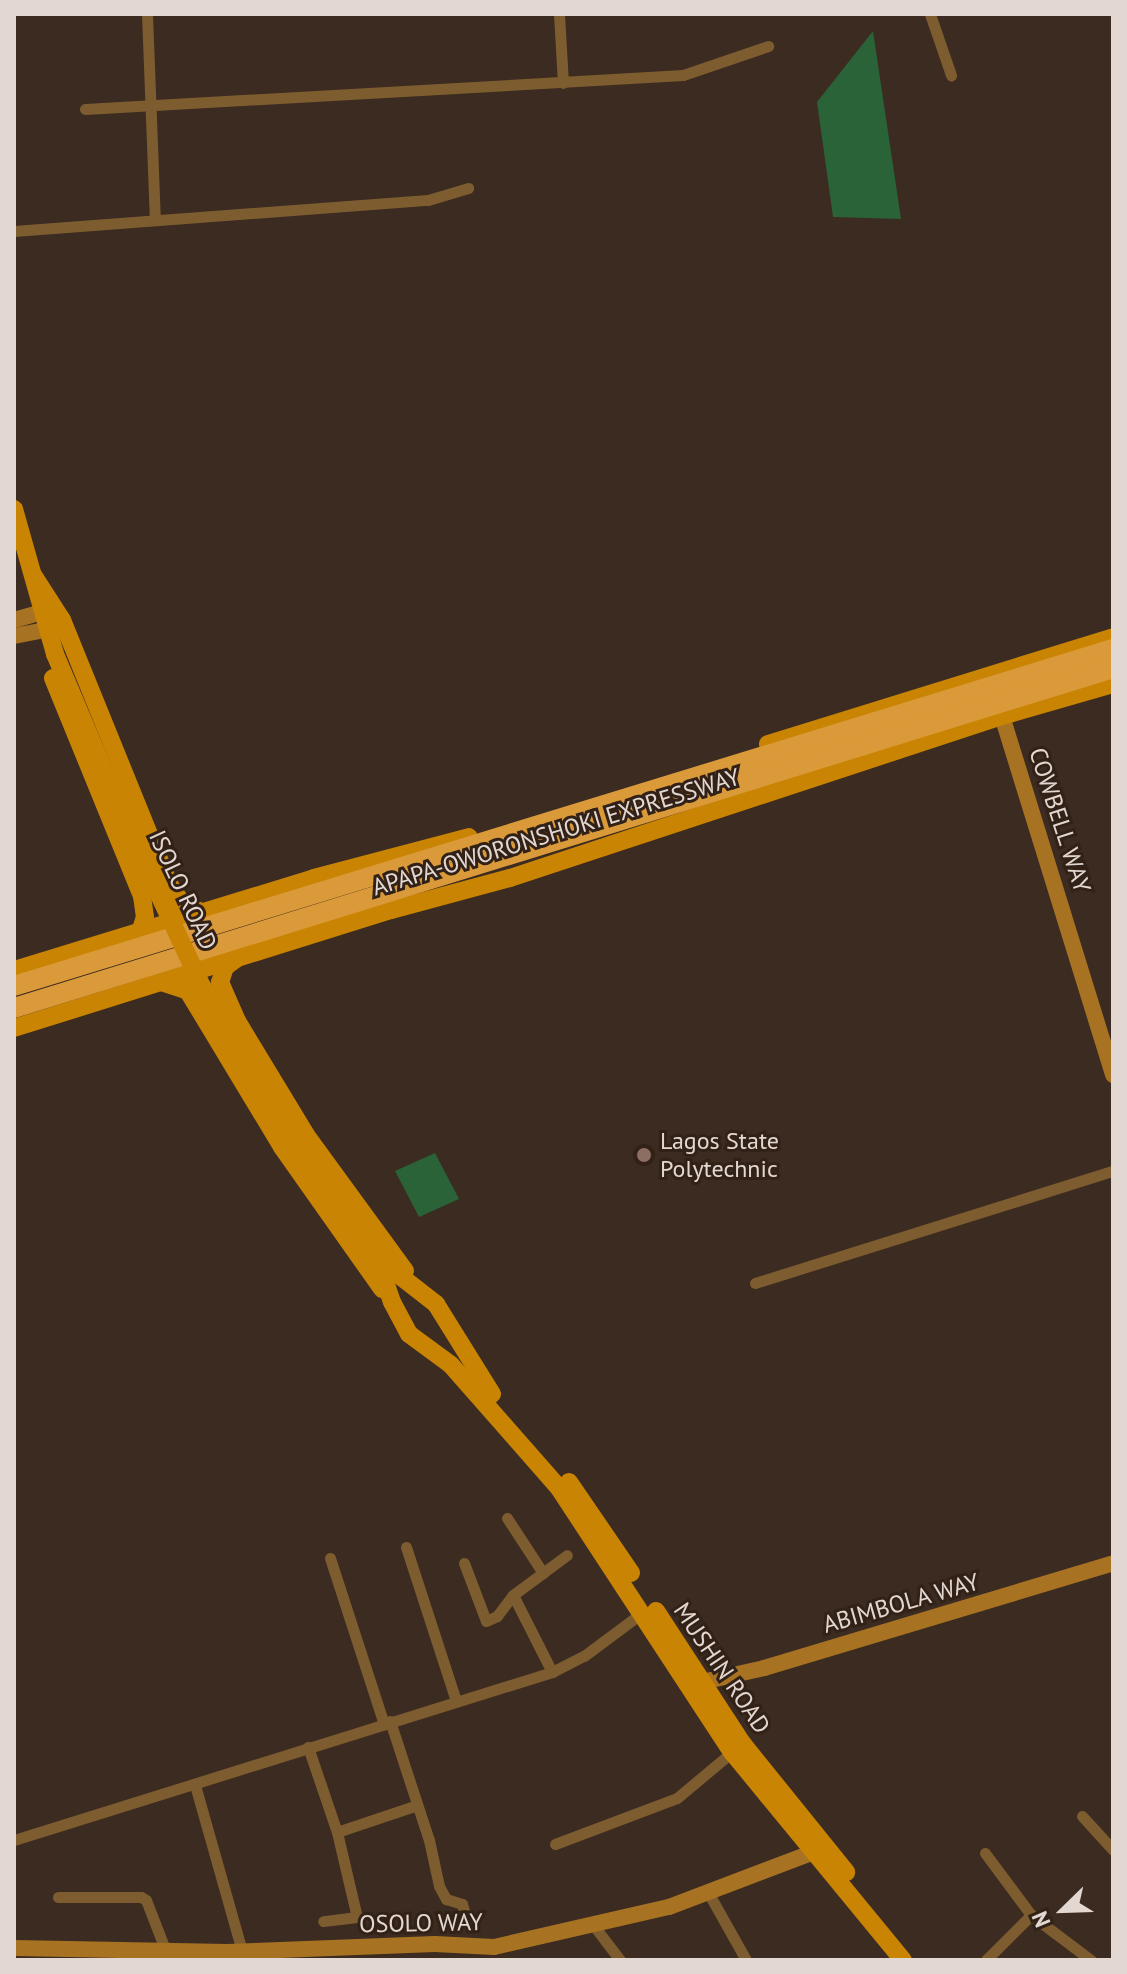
<!DOCTYPE html>
<style>
body{margin:0}
#map{position:relative;width:1127px;height:1974px;overflow:hidden;background:#3c2b21;font-family:"PT Sans",sans-serif}
div>[style]{position:absolute}
.green>*{inset:0;background:#296337}
.street>*{height:11px;margin:-5.5px;padding:0 5.5px;transform-origin:5.5px;border-radius:5.5px;background:#7d5c2f}
.secondary>*{height:16px;margin:-8px;padding:0 8px;transform-origin:8px;border-radius:8px;background:#a77322}
.primary>*{height:18px;margin:-9px;padding:0 9px;transform-origin:9px;border-radius:9px;background:#c88402}
.highway>*{height:20px;margin:-10px;padding:0 10px;transform-origin:10px;border-radius:10px;background:#db9a39}
.primary-bridge>*{height:18px;margin:-9px;padding:0 9px;transform-origin:9px;border-radius:9px;background:#c88402}
.dots>*{width:22px;height:22px;translate:-50% -50%;box-sizing:border-box;border:4px solid #322117;border-radius:50%}
span{translate:-50% -50%;white-space:nowrap;text-align:center;line-height:1.15;-webkit-text-stroke:6px #322117;paint-order:stroke}
.street-label{font-size:24px;color:#e3d8d1}
.poi-label{font-size:24px;color:#e3d8d1}
.left{translate:0 -50%;text-align:left}
.frame{position:absolute;inset:0;border:16px solid #e3d8d1;pointer-events:none}
.north{position:absolute;left:1023px;top:1870px;width:80px;height:80px;-webkit-text-stroke:6px #322117;paint-order:stroke;rotate:247deg;font-size:22px;font-weight:700;line-height:32px;text-align:center;color:#e3d8d1}
.north::after{content:'';display:block;margin:auto;width:28px;height:36px;background:#e3d8d1;clip-path:polygon(50% 0,100% 100%,50% 72%,0 100%)}
</style>
<div id="map">
<div class="green">
<i style="clip-path:polygon(873px 31px,901px 219px,833px 217px,817px 102px)"></i>
<i style="clip-path:polygon(435px 1153px,459px 1199px,419px 1217px,395px 1171px)"></i>
</div>
<div class="street">
<i style="left:147px;top:14px;width:205px;rotate:87.8deg"></i>
<i style="left:559px;top:14px;width:69px;rotate:86.7deg"></i>
<i style="left:930px;top:14px;width:65px;rotate:71deg"></i>
<i style="left:85px;top:109px;width:599px;rotate:-3.25deg"></i>
<i style="left:683px;top:75px;width:90px;rotate:-18.8deg"></i>
<i style="left:14px;top:231px;width:415px;rotate:-4.3deg"></i>
<i style="left:428px;top:200px;width:42px;rotate:-16.7deg"></i>
<i style="left:755px;top:1283px;width:375px;rotate:-17.4deg"></i>
<i style="left:507px;top:1518px;width:66px;rotate:56.8deg"></i>
<i style="left:406px;top:1547px;width:162px;rotate:72deg"></i>
<i style="left:330px;top:1558px;width:175px;rotate:72deg"></i>
<i style="left:464px;top:1563px;width:62px;rotate:69.2deg"></i>
<i style="left:486px;top:1621px;width:12px;rotate:-24deg"></i>
<i style="left:497px;top:1616px;width:26px;rotate:-53deg"></i>
<i style="left:552px;top:1672px;width:86px;rotate:-116.9deg"></i>
<i style="left:513px;top:1595px;width:67px;rotate:-36.5deg"></i>
<i style="left:390px;top:1721px;width:125px;rotate:71.9deg"></i>
<i style="left:429px;top:1840px;width:47px;rotate:77.7deg"></i>
<i style="left:439px;top:1886px;width:15px;rotate:62deg"></i>
<i style="left:446px;top:1899px;width:17px;rotate:17deg"></i>
<i style="left:462px;top:1904px;width:18px;rotate:74deg"></i>
<i style="left:308px;top:1747px;width:90px;rotate:71.2deg"></i>
<i style="left:337px;top:1832px;width:87px;rotate:76.8deg"></i>
<i style="left:357px;top:1917px;width:34px;rotate:173deg"></i>
<i style="left:195px;top:1785px;width:173px;rotate:74.2deg"></i>
<i style="left:1082px;top:1816px;width:46px;rotate:47.6deg"></i>
<i style="left:337px;top:1832px;width:84px;rotate:-18.6deg"></i>
<i style="left:14px;top:1840px;width:564px;rotate:-17.34deg"></i>
<i style="left:552px;top:1672px;width:36px;rotate:-27deg"></i>
<i style="left:584px;top:1656px;width:74px;rotate:-36.7deg"></i>
<i style="left:555px;top:1844px;width:130px;rotate:-20.7deg"></i>
<i style="left:677px;top:1798px;width:72px;rotate:-39.9deg"></i>
<i style="left:985px;top:1853px;width:77px;rotate:53.4deg"></i>
<i style="left:1031px;top:1915px;width:75px;rotate:36.9deg"></i>
<i style="left:709px;top:1894px;width:76px;rotate:60.7deg"></i>
<i style="left:58px;top:1897px;width:83px"></i>
<i style="left:141px;top:1897px;width:6px;rotate:31deg"></i>
<i style="left:146px;top:1900px;width:53px;rotate:68.8deg"></i>
<i style="left:594px;top:1926px;width:43px;rotate:52.6deg"></i>
<i style="left:986px;top:1960px;width:64px;rotate:-45deg"></i>
</div>
<div class="secondary">
<i style="left:14px;top:620px;width:22px;rotate:-16deg"></i>
<i style="left:14px;top:636px;width:25px;rotate:-11deg"></i>
<i style="left:1002px;top:716px;width:376px;rotate:72.8deg"></i>
<i style="left:702px;top:1682px;width:64px;rotate:-12.7deg"></i>
<i style="left:764px;top:1668px;width:364px;rotate:-16.7deg"></i>
<i style="left:14px;top:1948px;width:213px;rotate:1.1deg"></i>
<i style="left:227px;top:1952px;width:208px;rotate:-2.2deg"></i>
<i style="left:435px;top:1944px;width:59px;rotate:2.9deg"></i>
<i style="left:494px;top:1947px;width:180px;rotate:-12.9deg"></i>
<i style="left:669px;top:1907px;width:155px;rotate:-20.8deg"></i>
</div>
<div class="primary">
<i style="left:14px;top:509px;width:151px;rotate:74.2deg"></i>
<i style="left:55px;top:654px;width:208px;rotate:67.1deg"></i>
<i style="left:33px;top:575px;width:54px;rotate:57.2deg"></i>
<i style="left:62px;top:620px;width:285px;rotate:67.9deg"></i>
<i style="left:169px;top:884px;width:25px;rotate:56deg"></i>
<i style="left:183px;top:905px;width:20px;rotate:20deg"></i>
<i style="left:53px;top:678px;width:235px;rotate:67.8deg"></i>
<i style="left:142px;top:896px;width:21px;rotate:82deg"></i>
<i style="left:145px;top:917px;width:16px;rotate:108deg"></i>
<i style="left:768px;top:744px;width:361px;rotate:-17.2deg"></i>
<i style="left:236px;top:959px;width:14px;rotate:144deg"></i>
<i style="left:225px;top:967px;width:16px;rotate:108deg"></i>
<i style="left:220px;top:982px;width:43px;rotate:66.4deg"></i>
<i style="left:237px;top:1021px;width:133px;rotate:58.8deg"></i>
<i style="left:306px;top:1135px;width:168px;rotate:53.9deg"></i>
<i style="left:14px;top:970px;width:314px;rotate:-17deg"></i>
<i style="left:314px;top:878px;width:160px;rotate:-14.8deg"></i>
<i style="left:164px;top:983px;width:25px;rotate:18deg"></i>
<i style="left:188px;top:991px;width:182px;rotate:58.9deg"></i>
<i style="left:282px;top:1147px;width:174px;rotate:54.8deg"></i>
<i style="left:14px;top:1028px;width:395px;rotate:-17.4deg"></i>
<i style="left:391px;top:910px;width:123px;rotate:-15.1deg"></i>
<i style="left:510px;top:878px;width:518px;rotate:-18.23deg"></i>
<i style="left:1002px;top:716px;width:116px;rotate:-16.1deg"></i>
<i style="left:342px;top:1209px;width:60px;rotate:54.5deg"></i>
<i style="left:377px;top:1258px;width:46px;rotate:71.2deg"></i>
<i style="left:392px;top:1302px;width:36px;rotate:62deg"></i>
<i style="left:409px;top:1334px;width:52px;rotate:36.4deg"></i>
<i style="left:451px;top:1365px;width:164px;rotate:48.7deg"></i>
<i style="left:559px;top:1488px;width:316px;rotate:56.8deg"></i>
<i style="left:732px;top:1752px;width:269px;rotate:50.6deg"></i>
<i style="left:377px;top:1258px;width:75px;rotate:37.9deg"></i>
<i style="left:436px;top:1304px;width:106px;rotate:58.1deg"></i>
<i style="left:569px;top:1482px;width:110px;rotate:55.7deg"></i>
<i style="left:656px;top:1611px;width:158px;rotate:56.9deg"></i>
<i style="left:742px;top:1743px;width:166px;rotate:51.1deg"></i>
</div>
<div class="highway">
<i style="left:14px;top:986px;width:1150px;rotate:-17.05deg"></i>
<i style="left:14px;top:1008px;width:1150px;rotate:-17.19deg"></i>
</div>
<div class="primary-bridge">
<i style="left:136px;top:846px;width:155px;rotate:64.8deg"></i>
<i style="left:202px;top:986px;width:190px;rotate:59.2deg"></i>
<i style="left:299px;top:1149px;width:74px;rotate:54.4deg"></i>
</div>
<div class="dots">
<i style="left:644px;top:1155px;background:#8d6e63"></i>
</div>
<div class="street-label">
<span style="left:1060px;top:820px;rotate:72deg">COWBELL WAY</span>
<span style="left:556px;top:832px;rotate:-17deg">APAPA-OWORONSHOKI EXPRESSWAY</span>
<span style="left:183px;top:890px;rotate:65deg">ISOLO ROAD</span>
<span style="left:901px;top:1603px;rotate:-16deg">ABIMBOLA WAY</span>
<span style="left:722px;top:1668px;rotate:56deg">MUSHIN ROAD</span>
<span style="left:421px;top:1923px;rotate:-1deg">OSOLO WAY</span>
</div>
<div class="poi-label">
<span class="left" style="left:660px;top:1155px">Lagos State<br>Polytechnic</span>
</div>
<div class="frame"></div>
<div class="north">N</div>
</div>
